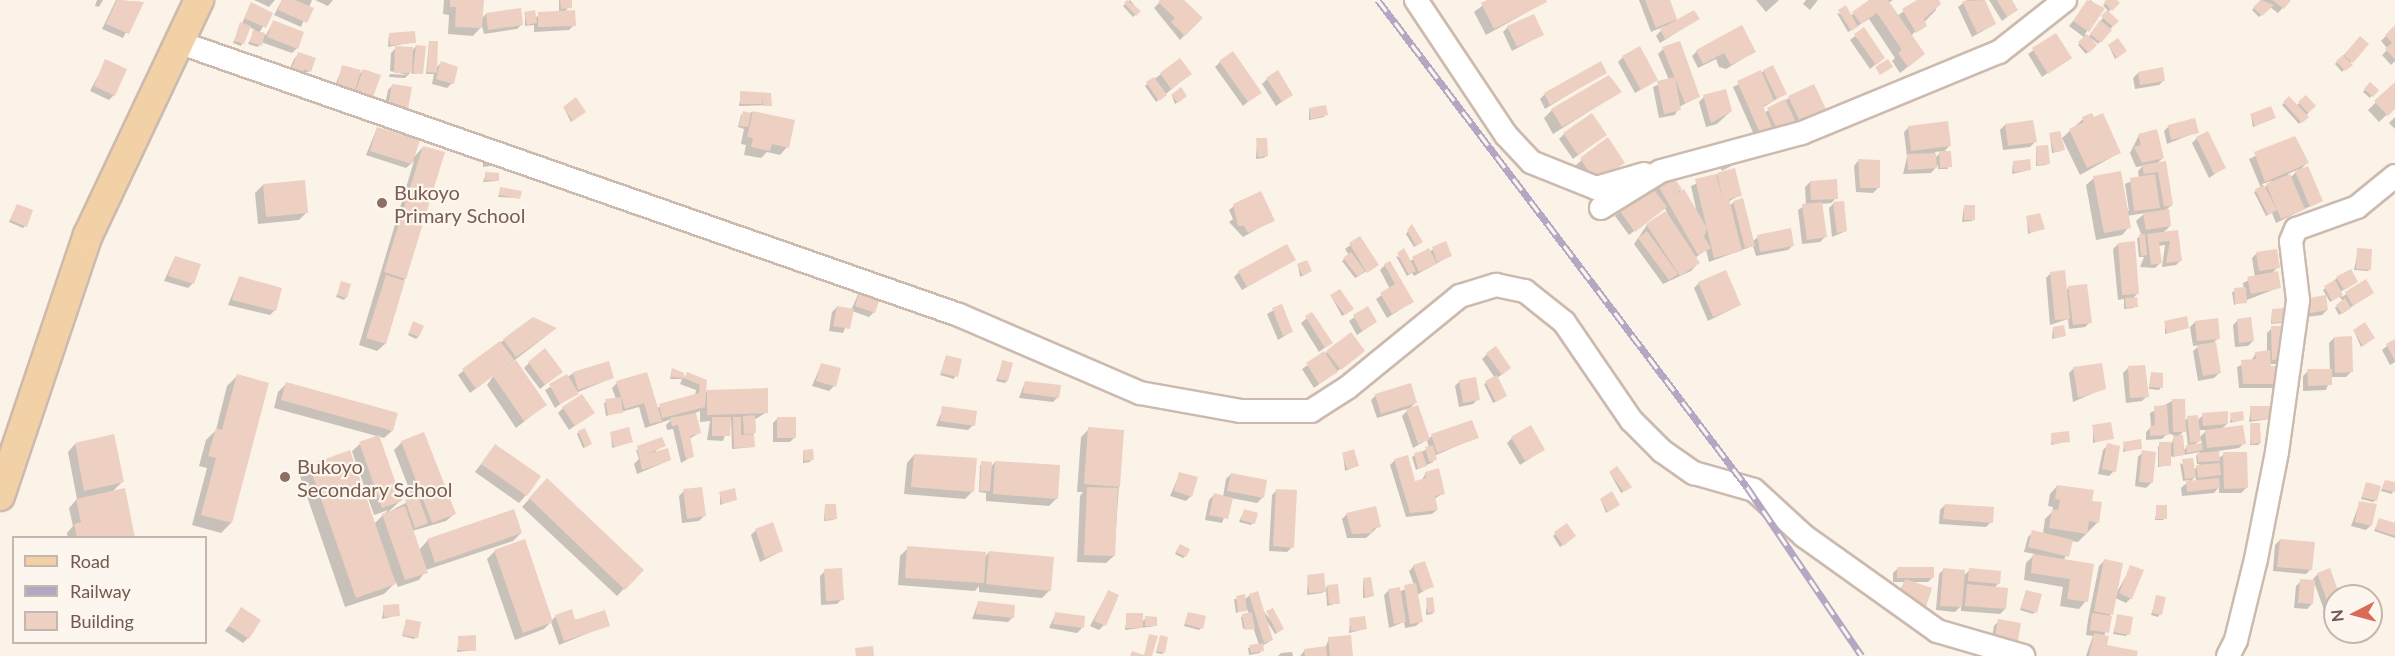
<!DOCTYPE html>
<style>
body{margin:0}
#map{position:relative;width:2395px;height:656px;overflow:hidden;background:#fbf2e8;font-family:Lato,sans-serif}
div>[style]{position:absolute}
.shadow>*{inset:0;background:#0003}
.building>*{inset:0;background:#edd0c2}
.roads{filter:drop-shadow(2px 0 #ccbaaf) drop-shadow(-2px 0 #ccbaaf) drop-shadow(0 2px #ccbaaf) drop-shadow(0 -2px #ccbaaf)}
.minor>*{height:22px;margin:-11px;padding:0 11px;transform-origin:11px;border-radius:11px;background:#fff}
.major>*{height:28px;margin:-14px;padding:0 14px;transform-origin:14px;border-radius:14px;background:#f3d1a7}
.rail>*{height:7px;margin-top:-3.5px;transform-origin:0;background:repeating-linear-gradient(90deg,#fdf6ee 0 14px,#b4a7c4 0 28px);box-sizing:border-box;border-block:2px solid #b4a7c4}
.dots>*{width:16px;height:16px;translate:-50% -50%;box-sizing:border-box;border:3px solid #fdf6ee;border-radius:50%}
span{translate:-50% -50%;white-space:nowrap;text-align:center;line-height:1.15;-webkit-text-stroke:4.5px #fdf6ee;paint-order:stroke}
.education-label{font-size:20px;color:#785e54}
.left{translate:0 -50%;text-align:left}
.legend{position:absolute;left:12px;top:536px;width:195px;height:108px;box-sizing:border-box;background:#fdf6ee;border:2px solid #c5b7ae;margin:0;padding:8px 10px;list-style:none;font-size:18px;color:#72594e}
.legend li{display:flex;align-items:center;gap:12px;height:30px}
.legend b{width:30px;border:2px solid #c5b7ae}
.north{position:absolute;left:2323px;top:584px;width:60px;height:60px;box-sizing:border-box;background:#fdf6ee;border:2px solid #c5b7ae;border-radius:50%;rotate:264deg;font-size:16px;font-weight:700;line-height:24px;text-align:center;color:#72594e}
.north::after{content:'';display:block;margin:auto;width:21px;height:27px;background:#d96c59;clip-path:polygon(50% 0,100% 100%,50% 72%,0 100%)}
</style>
<div id="map">
<div class="shadow">
<i style="clip-path:polygon(97px 0,103px 0,99px 7px,95px 6px)"></i>
<i style="clip-path:polygon(116px 0,142px 2px,123px 38px,102px 29px)"></i>
<i style="clip-path:polygon(254px 0,275px 0,269px 7px)"></i>
<i style="clip-path:polygon(282px 0,312px 0,301px 27px,274px 15px)"></i>
<i style="clip-path:polygon(315px 0,333px 0,328px 6px)"></i>
<i style="clip-path:polygon(444px 0,483px 0,481px 19px,486px 14px,522px 24px,517px 29px,484px 34px,482px 26px,473px 36px,448px 34px,449px 15px,443px 14px)"></i>
<i style="clip-path:polygon(559px 0,570px 0,566px 12px,574px 25px,569px 30px,534px 32px,534px 25px,525px 26px,525px 13px,535px 17px,559px 12px)"></i>
<i style="clip-path:polygon(1130px 0,1139px 11px,1133px 17px,1123px 6px)"></i>
<i style="clip-path:polygon(1162px 0,1182px 0,1201px 18px,1180px 40px,1154px 8px)"></i>
<i style="clip-path:polygon(1490px 0,1545px 0,1545px 2px,1486px 35px,1474px 12px)"></i>
<i style="clip-path:polygon(1639px 0,1668px 0,1677px 22px,1698px 19px,1660px 43px,1656px 36px,1665px 26px,1651px 32px)"></i>
<i style="clip-path:polygon(1756px 0,1779px 0,1766px 12px)"></i>
<i style="clip-path:polygon(1806px 0,1818px 0,1810px 10px,1803px 4px)"></i>
<i style="clip-path:polygon(1872px 0,1893px 0,1888px 3px,1897px 16px,1920px 0,1937px 0,1936px 10px,1911px 36px,1924px 54px,1900px 73px,1892px 61px,1895px 58px,1869px 19px,1848px 32px,1837px 13px,1850px 16px)"></i>
<i style="clip-path:polygon(1967px 0,1983px 0,1995px 24px,1972px 37px,1958px 7px)"></i>
<i style="clip-path:polygon(1989px 0,2010px 0,2016px 10px,2002px 21px)"></i>
<i style="clip-path:polygon(2090px 0,2103px 9px,2085px 34px,2088px 38px,2108px 11px,2103px 5px,2109px 0,2118px 3px,2108px 12px,2117px 21px,2098px 44px,2091px 38px,2095px 45px,2086px 54px,2078px 45px,2085px 38px,2069px 26px)"></i>
<i style="clip-path:polygon(2261px 0,2290px 0,2278px 13px,2270px 7px,2259px 17px,2252px 10px)"></i>
<i style="clip-path:polygon(251px 4px,271px 13px,259px 33px,266px 35px,273px 22px,297px 48px,292px 53px,261px 42px,258px 47px,248px 44px,255px 30px,249px 27px,241px 46px,233px 43px)"></i>
<i style="clip-path:polygon(1508px 27px,1542px 35px,1512px 51px,1503px 32px)"></i>
<i style="clip-path:polygon(2394px 28px,2395px 61px,2391px 65px,2382px 55px,2388px 49px,2381px 41px)"></i>
<i style="clip-path:polygon(389px 35px,414px 42px,388px 47px)"></i>
<i style="clip-path:polygon(2055px 35px,2070px 58px,2042px 77px,2028px 54px)"></i>
<i style="clip-path:polygon(1855px 36px,1883px 58px,1870px 69px,1850px 40px)"></i>
<i style="clip-path:polygon(2360px 38px,2367px 44px,2342px 72px,2335px 64px)"></i>
<i style="clip-path:polygon(429px 42px,435px 69px,441px 63px,452px 83px,447px 88px,432px 84px,434px 74px,426px 74px)"></i>
<i style="clip-path:polygon(416px 46px,422px 73px,412px 74px,412px 71px,405px 78px,389px 77px,390px 74px,408px 75px,390px 71px,391px 53px,396px 48px,412px 51px)"></i>
<i style="clip-path:polygon(2109px 46px,2123px 53px,2115px 59px)"></i>
<i style="clip-path:polygon(1663px 49px,1698px 97px,1679px 107px,1675px 115px,1659px 118px,1653px 87px,1669px 80px,1658px 54px)"></i>
<i style="clip-path:polygon(1697px 51px,1754px 52px,1726px 69px,1719px 67px,1716px 59px,1698px 68px,1692px 56px)"></i>
<i style="clip-path:polygon(299px 54px,310px 71px,285px 81px,294px 59px)"></i>
<i style="clip-path:polygon(1623px 57px,1657px 80px,1635px 93px,1618px 62px)"></i>
<i style="clip-path:polygon(106px 61px,114px 95px,109px 100px,90px 91px)"></i>
<i style="clip-path:polygon(1220px 62px,1260px 92px,1243px 106px,1215px 67px)"></i>
<i style="clip-path:polygon(343px 66px,358px 76px,363px 70px,379px 76px,350px 102px,332px 93px)"></i>
<i style="clip-path:polygon(1772px 67px,1785px 94px,1762px 108px,1764px 113px,1789px 98px,1824px 109px,1773px 135px,1770px 128px,1755px 137px,1733px 87px)"></i>
<i style="clip-path:polygon(1605px 72px,1545px 109px,1540px 99px,1545px 94px)"></i>
<i style="clip-path:polygon(2138px 73px,2164px 80px,2159px 85px,2135px 89px,2133px 78px)"></i>
<i style="clip-path:polygon(1161px 74px,1190px 74px,1156px 102px,1145px 86px)"></i>
<i style="clip-path:polygon(1267px 79px,1291px 95px,1276px 106px,1262px 84px)"></i>
<i style="clip-path:polygon(2370px 84px,2377px 90px,2370px 98px,2363px 92px)"></i>
<i style="clip-path:polygon(2395px 84px,2395px 107px,2379px 122px,2368px 110px)"></i>
<i style="clip-path:polygon(393px 85px,407px 109px,402px 114px,384px 110px,388px 90px)"></i>
<i style="clip-path:polygon(1620px 92px,1553px 134px,1544px 118px,1552px 110px)"></i>
<i style="clip-path:polygon(741px 93px,770px 94px,770px 105px,739px 106px)"></i>
<i style="clip-path:polygon(1172px 96px,1183px 98px,1175px 104px)"></i>
<i style="clip-path:polygon(1704px 97px,1731px 111px,1717px 124px,1706px 127px,1699px 102px)"></i>
<i style="clip-path:polygon(2306px 97px,2314px 106px,2299px 124px,2282px 105px,2289px 98px,2296px 106px)"></i>
<i style="clip-path:polygon(1324px 106px,1324px 117px,1309px 120px,1309px 110px)"></i>
<i style="clip-path:polygon(564px 108px,582px 113px,571px 122px)"></i>
<i style="clip-path:polygon(753px 112px,787px 147px,780px 155px,767px 152px,761px 158px,744px 155px,746px 145px,741px 144px,744px 129px,738px 127px,741px 115px)"></i>
<i style="clip-path:polygon(2251px 116px,2272px 119px,2253px 127px)"></i>
<i style="clip-path:polygon(2395px 117px,2395px 129px,2389px 123px)"></i>
<i style="clip-path:polygon(2083px 119px,2119px 153px,2080px 175px,2062px 138px)"></i>
<i style="clip-path:polygon(2005px 125px,2035px 142px,2030px 147px,2003px 150px,2000px 130px)"></i>
<i style="clip-path:polygon(2169px 126px,2197px 132px,2167px 144px,2164px 131px)"></i>
<i style="clip-path:polygon(evenodd,1909px 127px,1949px 146px,1943px 153px,1948px 169px,1938px 169px,1938px 165px,1931px 173px,1903px 174px,1907px 157px,1904px 132px,1909px 127px,1942px 151px,1935px 158px,1935px 152px,1942px 151px)"></i>
<i style="clip-path:polygon(377px 128px,413px 158px,423px 147px,405px 278px,385px 344px,377px 351px,359px 345px,414px 161px,406px 168px,366px 155px)"></i>
<i style="clip-path:polygon(1564px 134px,1605px 135px,1573px 159px,1559px 139px)"></i>
<i style="clip-path:polygon(2050px 135px,2063px 149px,2061px 151px,2052px 153px)"></i>
<i style="clip-path:polygon(2139px 135px,2163px 158px,2156px 164px,2172px 205px,2167px 209px,2170px 226px,2162px 234px,2177px 232px,2181px 260px,2176px 265px,2162px 267px,2165px 245px,2158px 246px,2160px 263px,2155px 268px,2140px 267px,2144px 257px,2139px 257px,2137px 238px,2142px 236px,2136px 221px,2145px 213px,2127px 216px,2129px 227px,2122px 235px,2096px 240px,2086px 185px,2094px 178px,2129px 211px,2125px 184px,2139px 178px,2138px 171px,2143px 166px,2136px 167px,2130px 153px)"></i>
<i style="clip-path:polygon(2197px 138px,2225px 167px,2209px 178px,2192px 143px)"></i>
<i style="clip-path:polygon(evenodd,2295px 138px,2307px 163px,2299px 171px,2321px 201px,2276px 223px,2272px 213px,2266px 216px,2254px 192px,2261px 188px,2249px 159px,2295px 138px,2299px 169px,2290px 178px,2288px 174px,2299px 169px,2295px 138px,2272px 181px,2264px 188px,2262px 184px,2272px 181px)"></i>
<i style="clip-path:polygon(1607px 139px,1623px 163px,1589px 185px,1576px 165px)"></i>
<i style="clip-path:polygon(1257px 140px,1266px 156px,1264px 158px,1256px 159px)"></i>
<i style="clip-path:polygon(2036px 147px,2048px 163px,2046px 165px,2036px 166px)"></i>
<i style="clip-path:polygon(483px 157px,498px 165px,483px 167px)"></i>
<i style="clip-path:polygon(1730px 158px,1733px 165px,1722px 171px,1719px 163px)"></i>
<i style="clip-path:polygon(1858px 161px,1878px 188px,1873px 193px,1856px 192px,1854px 166px)"></i>
<i style="clip-path:polygon(2013px 163px,2029px 170px,2012px 174px)"></i>
<i style="clip-path:polygon(1669px 173px,1698px 218px,1691px 186px,1718px 174px,1740px 195px,1728px 202px,1729px 206px,1734px 202px,1753px 241px,1758px 237px,1793px 245px,1788px 250px,1756px 256px,1753px 246px,1709px 262px,1706px 250px,1695px 258px,1698px 263px,1691px 271px,1663px 284px,1634px 244px,1647px 225px,1667px 212px,1664px 207px,1629px 235px,1615px 216px)"></i>
<i style="clip-path:polygon(486px 174px,497px 181px,483px 182px)"></i>
<i style="clip-path:polygon(1810px 182px,1836px 198px,1831px 203px,1821px 204px,1825px 237px,1820px 242px,1802px 244px,1798px 210px,1806px 205px,1805px 187px)"></i>
<i style="clip-path:polygon(263px 185px,307px 212px,299px 220px,258px 224px,255px 193px)"></i>
<i style="clip-path:polygon(501px 188px,519px 198px,498px 197px)"></i>
<i style="clip-path:polygon(1834px 203px,1846px 231px,1832px 237px,1829px 208px)"></i>
<i style="clip-path:polygon(17px 205px,25px 226px,23px 228px,9px 222px)"></i>
<i style="clip-path:polygon(1234px 206px,1273px 220px,1243px 237px,1229px 222px,1233px 219px,1229px 210px)"></i>
<i style="clip-path:polygon(1964px 206px,1974px 219px,1972px 221px,1962px 222px)"></i>
<i style="clip-path:polygon(2027px 218px,2043px 228px,2028px 234px)"></i>
<i style="clip-path:polygon(1412px 226px,1419px 244px,1414px 247px,1406px 234px)"></i>
<i style="clip-path:polygon(1360px 238px,1377px 265px,1355px 278px,1342px 261px,1349px 255px,1345px 249px)"></i>
<i style="clip-path:polygon(1446px 243px,1450px 256px,1414px 276px,1412px 273px,1407px 276px,1396px 256px,1410px 261px)"></i>
<i style="clip-path:polygon(2118px 244px,2138px 293px,2132px 299px,2134px 308px,2124px 309px,2124px 299px,2118px 300px,2113px 249px)"></i>
<i style="clip-path:polygon(2358px 250px,2370px 269px,2368px 271px,2354px 270px)"></i>
<i style="clip-path:polygon(2257px 253px,2278px 267px,2272px 273px,2280px 287px,2234px 305px,2232px 292px,2244px 289px,2243px 283px,2255px 277px,2252px 258px)"></i>
<i style="clip-path:polygon(175px 257px,193px 283px,188px 288px,164px 281px)"></i>
<i style="clip-path:polygon(1294px 260px,1242px 290px,1234px 277px,1239px 272px)"></i>
<i style="clip-path:polygon(1298px 265px,1308px 273px,1300px 277px)"></i>
<i style="clip-path:polygon(1385px 265px,1412px 302px,1387px 318px,1376px 299px,1390px 289px,1380px 270px)"></i>
<i style="clip-path:polygon(2051px 273px,2066px 291px,2069px 287px,2090px 322px,2085px 327px,2069px 329px,2068px 319px,2050px 325px,2046px 278px)"></i>
<i style="clip-path:polygon(239px 278px,275px 310px,270px 315px,228px 305px)"></i>
<i style="clip-path:polygon(2337px 278px,2354px 284px,2340px 292px,2342px 297px,2366px 281px,2372px 293px,2339px 315px,2335px 308px,2343px 301px,2339px 296px,2330px 302px,2323px 290px)"></i>
<i style="clip-path:polygon(342px 283px,346px 297px,344px 300px,336px 297px)"></i>
<i style="clip-path:polygon(1699px 283px,1740px 305px,1708px 321px,1694px 288px)"></i>
<i style="clip-path:polygon(862px 286px,874px 312px,869px 317px,852px 311px,843px 333px,829px 331px,832px 312px,837px 307px,851px 310px)"></i>
<i style="clip-path:polygon(1331px 296px,1350px 311px,1342px 316px)"></i>
<i style="clip-path:polygon(2299px 305px,2327px 310px,2322px 315px,2300px 318px)"></i>
<i style="clip-path:polygon(1281px 306px,1291px 332px,1278px 340px,1267px 314px)"></i>
<i style="clip-path:polygon(1368px 308px,1376px 322px,1357px 335px,1349px 321px)"></i>
<i style="clip-path:polygon(2272px 310px,2283px 321px,2281px 323px,2271px 324px)"></i>
<i style="clip-path:polygon(1312px 314px,1331px 343px,1319px 352px,1301px 323px)"></i>
<i style="clip-path:polygon(2238px 320px,2253px 341px,2248px 346px,2235px 347px,2233px 325px)"></i>
<i style="clip-path:polygon(2195px 322px,2219px 338px,2214px 342px,2219px 373px,2214px 378px,2198px 381px,2193px 351px,2200px 345px,2193px 346px,2190px 327px)"></i>
<i style="clip-path:polygon(413px 323px,418px 337px,416px 339px,408px 335px)"></i>
<i style="clip-path:polygon(2165px 323px,2188px 328px,2165px 334px)"></i>
<i style="clip-path:polygon(2283px 327px,2279px 364px,2270px 364px,2270px 368px,2279px 367px,2275px 388px,2239px 388px,2237px 367px,2251px 361px,2256px 353px,2267px 352px,2267px 333px,2272px 328px)"></i>
<i style="clip-path:polygon(2053px 328px,2064px 336px,2052px 339px)"></i>
<i style="clip-path:polygon(2354px 331px,2371px 340px,2361px 347px)"></i>
<i style="clip-path:polygon(550px 333px,503px 369px,545px 405px,516px 428px,487px 385px,494px 375px,470px 393px,458px 375px,504px 340px)"></i>
<i style="clip-path:polygon(2334px 338px,2351px 372px,2346px 377px,2331px 377px,2326px 390px,2303px 391px,2303px 376px,2308px 371px,2330px 370px,2329px 343px)"></i>
<i style="clip-path:polygon(2395px 340px,2395px 362px,2390px 365px,2382px 350px)"></i>
<i style="clip-path:polygon(1327px 352px,1358px 356px,1314px 388px,1302px 369px)"></i>
<i style="clip-path:polygon(1487px 354px,1504px 373px,1497px 378px,1503px 398px,1493px 403px,1484px 384px,1495px 378px,1482px 359px)"></i>
<i style="clip-path:polygon(946px 357px,960px 360px,954px 379px,940px 375px)"></i>
<i style="clip-path:polygon(1003px 362px,1007px 381px,1005px 383px,996px 381px)"></i>
<i style="clip-path:polygon(529px 363px,556px 376px,540px 389px,524px 368px)"></i>
<i style="clip-path:polygon(821px 365px,834px 386px,829px 391px,812px 386px)"></i>
<i style="clip-path:polygon(2074px 368px,2105px 388px,2073px 402px,2069px 373px)"></i>
<i style="clip-path:polygon(2128px 368px,2147px 396px,2142px 401px,2126px 403px,2123px 373px)"></i>
<i style="clip-path:polygon(672px 369px,682px 374px,682px 379px,687px 374px,705px 381px,704px 394px,707px 391px,767px 412px,754px 420px,753px 447px,732px 449px,731px 418px,723px 441px,707px 440px,710px 421px,700px 422px,700px 411px,695px 413px,699px 433px,689px 439px,693px 456px,681px 463px,673px 429px,667px 430px,666px 425px,672px 419px,645px 428px,639px 407px,606px 416px,604px 403px,616px 399px,612px 388px,617px 383px,656px 408px,695px 396px,696px 390px,680px 384px,682px 379px,670px 379px)"></i>
<i style="clip-path:polygon(574px 373px,612px 378px,576px 393px,555px 408px,545px 390px)"></i>
<i style="clip-path:polygon(2151px 374px,2161px 387px,2159px 390px,2149px 389px)"></i>
<i style="clip-path:polygon(237px 376px,231px 523px,221px 533px,192px 525px,207px 468px,199px 466px,206px 440px,216px 430px,227px 386px)"></i>
<i style="clip-path:polygon(1460px 381px,1478px 399px,1473px 404px,1459px 407px,1455px 386px)"></i>
<i style="clip-path:polygon(1025px 382px,1058px 397px,1053px 402px,1019px 398px)"></i>
<i style="clip-path:polygon(286px 384px,392px 431px,384px 438px,274px 408px,278px 392px)"></i>
<i style="clip-path:polygon(1376px 395px,1416px 402px,1407px 411px,1428px 439px,1432px 436px,1477px 437px,1434px 456px,1433px 462px,1416px 470px,1412px 457px,1429px 448px,1427px 440px,1413px 448px,1402px 416px,1410px 408px,1377px 418px,1371px 400px)"></i>
<i style="clip-path:polygon(evenodd,2172px 401px,2184px 421px,2188px 418px,2197px 421px,2203px 415px,2227px 424px,2221px 429px,2244px 443px,2239px 448px,2218px 451px,2218px 459px,2224px 454px,2246px 488px,2241px 493px,2219px 493px,2219px 487px,2214px 493px,2182px 496px,2181px 488px,2190px 480px,2183px 481px,2180px 463px,2193px 471px,2200px 464px,2197px 464px,2196px 456px,2200px 452px,2172px 457px,2169px 451px,2170px 465px,2158px 467px,2158px 446px,2171px 444px,2175px 436px,2168px 433px,2162px 439px,2146px 440px,2146px 432px,2151px 427px,2150px 413px,2172px 401px,2186px 429px,2188px 446px,2183px 451px,2178px 437px,2186px 429px,2172px 401px,2198px 430px,2207px 430px,2199px 438px,2198px 430px,2172px 401px,2201px 439px,2202px 444px,2194px 445px,2201px 439px,2172px 401px,2196px 476px,2196px 482px,2189px 483px,2196px 476px)"></i>
<i style="clip-path:polygon(563px 408px,593px 413px,569px 430px,558px 413px)"></i>
<i style="clip-path:polygon(943px 408px,973px 425px,968px 430px,936px 426px)"></i>
<i style="clip-path:polygon(2251px 408px,2269px 419px,2249px 422px)"></i>
<i style="clip-path:polygon(2231px 415px,2243px 420px,2230px 423px)"></i>
<i style="clip-path:polygon(778px 418px,795px 437px,790px 442px,773px 442px,773px 423px)"></i>
<i style="clip-path:polygon(2251px 425px,2260px 443px,2258px 445px,2250px 445px)"></i>
<i style="clip-path:polygon(2093px 426px,2112px 438px,2093px 443px)"></i>
<i style="clip-path:polygon(1089px 429px,1119px 486px,1114px 556px,1106px 563px,1077px 562px,1080px 496px,1083px 492px,1077px 492px,1081px 437px)"></i>
<i style="clip-path:polygon(579px 432px,588px 446px,583px 448px,577px 434px)"></i>
<i style="clip-path:polygon(611px 433px,631px 442px,612px 448px)"></i>
<i style="clip-path:polygon(2052px 434px,2069px 441px,2051px 445px)"></i>
<i style="clip-path:polygon(1512px 438px,1543px 450px,1520px 465px,1507px 443px)"></i>
<i style="clip-path:polygon(402px 442px,454px 514px,446px 521px,412px 531px,419px 550px,428px 540px,521px 533px,513px 541px,426px 570px,419px 580px,398px 587px,396px 582px,384px 594px,345px 607px,300px 476px,310px 466px,374px 524px,388px 510px,374px 515px,352px 451px,360px 444px,400px 501px,387px 513px,413px 499px,394px 450px)"></i>
<i style="clip-path:polygon(2124px 443px,2140px 448px,2123px 452px)"></i>
<i style="clip-path:polygon(75px 444px,122px 482px,112px 492px,134px 538px,68px 538px,67px 533px,73px 526px,69px 508px,77px 499px,68px 452px)"></i>
<i style="clip-path:polygon(2108px 445px,2114px 471px,2109px 476px,2098px 474px,2103px 450px)"></i>
<i style="clip-path:polygon(495px 446px,526px 495px,519px 503px,475px 472px)"></i>
<i style="clip-path:polygon(664px 446px,655px 451px,670px 460px,637px 474px,634px 464px,639px 459px,636px 450px)"></i>
<i style="clip-path:polygon(803px 451px,812px 459px,810px 462px,803px 463px)"></i>
<i style="clip-path:polygon(2143px 452px,2151px 483px,2146px 488px,2135px 486px,2138px 457px)"></i>
<i style="clip-path:polygon(1343px 454px,1357px 466px,1345px 471px)"></i>
<i style="clip-path:polygon(914px 455px,973px 491px,965px 499px,904px 494px,907px 463px)"></i>
<i style="clip-path:polygon(1395px 460px,1414px 483px,1421px 481px,1426px 473px,1444px 493px,1434px 499px,1437px 510px,1432px 514px,1406px 517px,1390px 465px)"></i>
<i style="clip-path:polygon(995px 462px,1057px 498px,1049px 506px,986px 501px,986px 493px,979px 492px,980px 465px,990px 468px)"></i>
<i style="clip-path:polygon(1180px 473px,1191px 496px,1186px 501px,1170px 496px)"></i>
<i style="clip-path:polygon(1610px 473px,1628px 489px,1621px 493px)"></i>
<i style="clip-path:polygon(1231px 474px,1266px 481px,1262px 498px,1257px 503px,1231px 498px,1222px 523px,1205px 520px,1209px 500px,1214px 495px,1223px 497px,1226px 479px)"></i>
<i style="clip-path:polygon(2385px 481px,2395px 484px,2392px 494px,2381px 491px)"></i>
<i style="clip-path:polygon(2366px 484px,2376px 500px,2373px 502px,2361px 499px)"></i>
<i style="clip-path:polygon(2057px 486px,2090px 502px,2097px 523px,2078px 542px,2071px 541px,2064px 560px,2086px 601px,2079px 609px,2060px 606px,2063px 587px,2024px 580px,2026px 563px,2035px 554px,2024px 552px,2028px 537px,2033px 532px,2043px 534px,2045px 519px,2052px 512px,2053px 507px,2048px 506px,2050px 494px)"></i>
<i style="clip-path:polygon(539px 488px,642px 570px,617px 596px,522px 507px)"></i>
<i style="clip-path:polygon(1277px 490px,1292px 547px,1287px 552px,1269px 551px,1272px 495px)"></i>
<i style="clip-path:polygon(684px 491px,704px 516px,699px 521px,682px 523px,679px 496px)"></i>
<i style="clip-path:polygon(720px 494px,736px 499px,720px 505px)"></i>
<i style="clip-path:polygon(1601px 500px,1617px 506px,1606px 513px)"></i>
<i style="clip-path:polygon(2360px 502px,2371px 525px,2366px 530px,2351px 526px)"></i>
<i style="clip-path:polygon(1945px 505px,1991px 522px,1986px 527px,1939px 524px,1940px 510px)"></i>
<i style="clip-path:polygon(825px 506px,836px 518px,833px 520px,824px 521px)"></i>
<i style="clip-path:polygon(2157px 507px,2165px 518px,2163px 520px,2155px 520px)"></i>
<i style="clip-path:polygon(1244px 511px,1253px 523px,1251px 525px,1239px 522px)"></i>
<i style="clip-path:polygon(1347px 514px,1379px 526px,1366px 538px,1347px 538px,1342px 519px)"></i>
<i style="clip-path:polygon(2379px 520px,2394px 524px,2395px 521px,2395px 538px,2374px 531px)"></i>
<i style="clip-path:polygon(1567px 525px,1572px 538px,1560px 547px,1553px 536px)"></i>
<i style="clip-path:polygon(756px 530px,782px 551px,760px 562px,751px 535px)"></i>
<i style="clip-path:polygon(2280px 540px,2311px 569px,2306px 574px,2273px 571px,2275px 545px)"></i>
<i style="clip-path:polygon(908px 548px,985px 557px,989px 552px,1050px 590px,1042px 598px,979px 592px,979px 586px,975px 591px,898px 585px,900px 556px)"></i>
<i style="clip-path:polygon(1178px 548px,1185px 556px,1183px 558px,1175px 554px)"></i>
<i style="clip-path:polygon(495px 551px,551px 621px,556px 616px,608px 625px,559px 645px,551px 622px,544px 629px,515px 640px,487px 559px)"></i>
<i style="clip-path:polygon(2104px 561px,2117px 592px,2131px 567px,2131px 598px,2126px 603px,2115px 598px,2104px 637px,2105px 646px,2136px 656px,2086px 656px,2093px 636px,2086px 635px,2088px 620px,2099px 566px)"></i>
<i style="clip-path:polygon(1414px 566px,1432px 586px,1417px 595px,1421px 621px,1416px 626px,1405px 628px,1404px 622px,1389px 628px,1384px 595px,1389px 590px,1399px 592px,1414px 585px,1409px 571px)"></i>
<i style="clip-path:polygon(1898px 568px,1933px 577px,1928px 582px,1912px 582px,1925px 606px,1920px 611px,1896px 600px,1904px 582px,1893px 582px,1893px 573px)"></i>
<i style="clip-path:polygon(1944px 569px,1963px 576px,1970px 570px,1999px 583px,1994px 588px,2005px 609px,2000px 614px,1961px 611px,1961px 606px,1955px 612px,1936px 610px,1939px 574px)"></i>
<i style="clip-path:polygon(825px 571px,842px 599px,837px 604px,821px 605px,820px 576px)"></i>
<i style="clip-path:polygon(2318px 574px,2338px 596px,2335px 596px,2335px 607px,2324px 610px,2313px 579px)"></i>
<i style="clip-path:polygon(1308px 576px,1324px 590px,1328px 586px,1338px 603px,1327px 606px,1326px 589px,1322px 593px,1307px 595px)"></i>
<i style="clip-path:polygon(1363px 580px,1372px 595px,1370px 597px,1363px 598px)"></i>
<i style="clip-path:polygon(2301px 581px,2312px 604px,2307px 609px,2294px 608px,2296px 586px)"></i>
<i style="clip-path:polygon(2026px 591px,2035px 612px,2033px 614px,2020px 610px)"></i>
<i style="clip-path:polygon(1108px 592px,1104px 625px,1099px 630px,1090px 626px)"></i>
<i style="clip-path:polygon(1250px 595px,1280px 631px,1275px 634px,1265px 618px,1272px 640px,1262px 646px,1260px 653px,1249px 655px,1248px 648px,1259px 645px,1253px 627px,1243px 629px,1241px 617px,1249px 614px,1247px 609px,1236px 613px,1234px 599px,1244px 600px)"></i>
<i style="clip-path:polygon(2157px 597px,2160px 614px,2158px 617px,2151px 615px)"></i>
<i style="clip-path:polygon(1427px 599px,1434px 612px,1432px 614px,1426px 615px)"></i>
<i style="clip-path:polygon(978px 603px,1013px 617px,1008px 622px,972px 619px)"></i>
<i style="clip-path:polygon(384px 606px,399px 615px,382px 619px)"></i>
<i style="clip-path:polygon(241px 609px,248px 638px,243px 643px,225px 631px)"></i>
<i style="clip-path:polygon(1056px 613px,1082px 628px,1077px 633px,1049px 628px)"></i>
<i style="clip-path:polygon(1188px 613px,1201px 628px,1199px 630px,1184px 626px)"></i>
<i style="clip-path:polygon(1127px 615px,1141px 623px,1146px 618px,1155px 626px,1125px 630px)"></i>
<i style="clip-path:polygon(2118px 615px,2128px 634px,2126px 636px,2113px 634px)"></i>
<i style="clip-path:polygon(1350px 620px,1365px 629px,1349px 633px)"></i>
<i style="clip-path:polygon(406px 621px,416px 637px,414px 639px,402px 636px)"></i>
<i style="clip-path:polygon(1999px 621px,2019px 625px,1990px 647px,1994px 626px)"></i>
<i style="clip-path:polygon(459px 637px,474px 650px,457px 652px)"></i>
<i style="clip-path:polygon(1160px 637px,1164px 652px,1162px 654px,1156px 653px)"></i>
<i style="clip-path:polygon(1329px 639px,1351px 656px,1300px 656px,1305px 650px,1325px 648px)"></i>
<i style="clip-path:polygon(1292px 652px,1293px 656px,1278px 656px,1281px 653px)"></i>
</div>
<div class="building">
<i style="clip-path:polygon(117px 0,144px 2px,129px 34px,106px 24px)"></i>
<i style="clip-path:polygon(282px 0,295px 0,314px 8px,307px 23px,278px 10px)"></i>
<i style="clip-path:polygon(450px 0,484px 0,482px 28px,455px 27px,456px 7px,450px 7px)"></i>
<i style="clip-path:polygon(560px 0,572px 0,572px 8px,561px 9px)"></i>
<i style="clip-path:polygon(1127px 0,1141px 11px,1136px 16px,1124px 3px)"></i>
<i style="clip-path:polygon(1160px 0,1184px 0,1203px 18px,1185px 36px,1171px 22px,1175px 18px,1158px 2px)"></i>
<i style="clip-path:polygon(1487px 0,1546px 0,1547px 2px,1494px 29px,1481px 3px)"></i>
<i style="clip-path:polygon(1645px 0,1670px 0,1677px 19px,1656px 28px)"></i>
<i style="clip-path:polygon(1869px 0,1888px 0,1925px 54px,1908px 67px,1898px 53px,1902px 50px,1877px 13px,1861px 24px,1852px 12px)"></i>
<i style="clip-path:polygon(1917px 0,1939px 0,1941px 4px,1924px 19px,1927px 26px,1916px 33px,1902px 9px)"></i>
<i style="clip-path:polygon(1985px 0,1996px 24px,1977px 33px,1962px 1px)"></i>
<i style="clip-path:polygon(1997px 0,2012px 0,2018px 10px,2007px 17px)"></i>
<i style="clip-path:polygon(2087px 0,2105px 8px,2089px 32px,2073px 21px)"></i>
<i style="clip-path:polygon(2106px 0,2117px 0,2120px 3px,2112px 11px,2104px 2px)"></i>
<i style="clip-path:polygon(2261px 0,2274px 5px,2262px 16px,2253px 7px)"></i>
<i style="clip-path:polygon(2272px 0,2291px 0,2284px 9px)"></i>
<i style="clip-path:polygon(251px 2px,273px 13px,266px 28px,244px 18px)"></i>
<i style="clip-path:polygon(1846px 5px,1858px 27px,1851px 31px,1838px 10px)"></i>
<i style="clip-path:polygon(521px 8px,523px 25px,488px 30px,486px 13px)"></i>
<i style="clip-path:polygon(535px 10px,537px 23px,527px 25px,524px 12px)"></i>
<i style="clip-path:polygon(575px 10px,576px 26px,538px 27px,538px 12px)"></i>
<i style="clip-path:polygon(1694px 10px,1700px 19px,1665px 39px,1660px 29px)"></i>
<i style="clip-path:polygon(2107px 10px,2119px 21px,2113px 27px,2101px 16px)"></i>
<i style="clip-path:polygon(1534px 14px,1544px 35px,1517px 47px,1507px 26px)"></i>
<i style="clip-path:polygon(273px 20px,304px 32px,298px 49px,267px 37px)"></i>
<i style="clip-path:polygon(2100px 20px,2112px 30px,2101px 43px,2090px 34px)"></i>
<i style="clip-path:polygon(240px 22px,251px 26px,244px 44px,234px 41px)"></i>
<i style="clip-path:polygon(1742px 25px,1756px 52px,1731px 65px,1724px 53px,1703px 64px,1696px 50px)"></i>
<i style="clip-path:polygon(2395px 25px,2395px 59px,2385px 49px,2392px 43px,2385px 35px)"></i>
<i style="clip-path:polygon(1864px 27px,1885px 58px,1876px 65px,1854px 34px)"></i>
<i style="clip-path:polygon(253px 30px,265px 33px,262px 46px,250px 42px)"></i>
<i style="clip-path:polygon(415px 31px,416px 43px,390px 45px,389px 33px)"></i>
<i style="clip-path:polygon(2056px 33px,2072px 58px,2048px 74px,2032px 48px)"></i>
<i style="clip-path:polygon(2087px 34px,2097px 45px,2089px 53px,2078px 42px)"></i>
<i style="clip-path:polygon(2360px 36px,2369px 44px,2353px 63px,2344px 55px)"></i>
<i style="clip-path:polygon(2118px 38px,2127px 51px,2117px 58px,2108px 45px)"></i>
<i style="clip-path:polygon(429px 41px,438px 41px,437px 73px,427px 72px)"></i>
<i style="clip-path:polygon(1680px 41px,1700px 97px,1685px 103px,1662px 47px)"></i>
<i style="clip-path:polygon(416px 45px,426px 46px,423px 74px,413px 73px)"></i>
<i style="clip-path:polygon(395px 46px,413px 47px,412px 73px,394px 73px)"></i>
<i style="clip-path:polygon(1640px 46px,1658px 80px,1641px 90px,1622px 56px)"></i>
<i style="clip-path:polygon(1233px 51px,1262px 93px,1248px 102px,1219px 61px)"></i>
<i style="clip-path:polygon(298px 52px,316px 58px,311px 72px,304px 69px,301px 80px,289px 76px)"></i>
<i style="clip-path:polygon(2343px 55px,2353px 65px,2345px 71px,2336px 61px)"></i>
<i style="clip-path:polygon(1180px 58px,1192px 74px,1171px 89px,1160px 73px)"></i>
<i style="clip-path:polygon(105px 59px,127px 69px,115px 96px,94px 86px)"></i>
<i style="clip-path:polygon(1888px 59px,1893px 67px,1880px 75px,1875px 67px)"></i>
<i style="clip-path:polygon(441px 61px,458px 67px,454px 84px,436px 79px)"></i>
<i style="clip-path:polygon(1601px 61px,1607px 73px,1550px 105px,1544px 93px)"></i>
<i style="clip-path:polygon(342px 65px,361px 70px,354px 94px,336px 89px)"></i>
<i style="clip-path:polygon(1773px 65px,1787px 94px,1777px 99px,1763px 70px)"></i>
<i style="clip-path:polygon(2163px 67px,2165px 81px,2140px 85px,2138px 72px)"></i>
<i style="clip-path:polygon(363px 69px,381px 75px,371px 103px,354px 97px)"></i>
<i style="clip-path:polygon(1278px 70px,1293px 95px,1282px 102px,1266px 78px)"></i>
<i style="clip-path:polygon(1761px 70px,1774px 101px,1763px 106px,1772px 127px,1760px 133px,1737px 81px)"></i>
<i style="clip-path:polygon(1609px 75px,1622px 92px,1562px 127px,1551px 109px)"></i>
<i style="clip-path:polygon(1154px 77px,1167px 95px,1159px 101px,1146px 82px)"></i>
<i style="clip-path:polygon(1675px 77px,1681px 110px,1664px 114px,1657px 81px)"></i>
<i style="clip-path:polygon(2370px 82px,2379px 90px,2373px 97px,2364px 89px)"></i>
<i style="clip-path:polygon(2395px 82px,2395px 109px,2388px 116px,2374px 101px)"></i>
<i style="clip-path:polygon(392px 84px,412px 87px,408px 109px,388px 106px)"></i>
<i style="clip-path:polygon(1814px 84px,1826px 109px,1800px 122px,1788px 96px)"></i>
<i style="clip-path:polygon(1181px 87px,1187px 96px,1178px 103px,1171px 95px)"></i>
<i style="clip-path:polygon(1726px 89px,1732px 111px,1711px 123px,1703px 95px)"></i>
<i style="clip-path:polygon(740px 91px,771px 93px,772px 106px,763px 106px,762px 96px,762px 104px,740px 104px)"></i>
<i style="clip-path:polygon(2306px 95px,2316px 106px,2308px 113px,2298px 102px)"></i>
<i style="clip-path:polygon(2289px 96px,2309px 117px,2302px 123px,2283px 102px)"></i>
<i style="clip-path:polygon(576px 97px,586px 112px,573px 121px,563px 107px)"></i>
<i style="clip-path:polygon(1785px 99px,1796px 122px,1778px 131px,1767px 108px)"></i>
<i style="clip-path:polygon(1326px 105px,1328px 115px,1311px 119px,1309px 108px)"></i>
<i style="clip-path:polygon(2271px 106px,2276px 118px,2255px 126px,2250px 114px)"></i>
<i style="clip-path:polygon(743px 111px,751px 113px,748px 127px,739px 126px)"></i>
<i style="clip-path:polygon(753px 111px,795px 120px,789px 148px,772px 144px,770px 151px,751px 147px,753px 138px,747px 137px)"></i>
<i style="clip-path:polygon(1592px 113px,1607px 135px,1578px 155px,1563px 133px)"></i>
<i style="clip-path:polygon(2092px 113px,2094px 117px,2103px 113px,2121px 153px,2087px 168px,2069px 129px,2084px 122px,2082px 117px)"></i>
<i style="clip-path:polygon(2195px 118px,2199px 133px,2171px 140px,2168px 125px)"></i>
<i style="clip-path:polygon(2033px 120px,2037px 142px,2008px 146px,2005px 124px)"></i>
<i style="clip-path:polygon(1948px 121px,1951px 146px,1911px 151px,1908px 126px)"></i>
<i style="clip-path:polygon(377px 127px,420px 140px,412px 164px,370px 151px)"></i>
<i style="clip-path:polygon(2157px 129px,2164px 158px,2142px 163px,2134px 147px,2141px 145px,2138px 134px)"></i>
<i style="clip-path:polygon(2060px 131px,2065px 150px,2054px 152px,2049px 133px)"></i>
<i style="clip-path:polygon(2208px 131px,2226px 168px,2214px 174px,2196px 137px)"></i>
<i style="clip-path:polygon(2295px 136px,2309px 163px,2265px 182px,2254px 152px)"></i>
<i style="clip-path:polygon(1608px 137px,1625px 163px,1595px 182px,1580px 158px)"></i>
<i style="clip-path:polygon(1256px 138px,1267px 138px,1268px 156px,1258px 157px)"></i>
<i style="clip-path:polygon(2048px 145px,2050px 164px,2037px 165px,2036px 146px)"></i>
<i style="clip-path:polygon(423px 146px,445px 152px,406px 279px,384px 272px)"></i>
<i style="clip-path:polygon(1939px 151px,1951px 151px,1952px 167px,1940px 168px)"></i>
<i style="clip-path:polygon(1936px 153px,1937px 168px,1908px 170px,1907px 154px)"></i>
<i style="clip-path:polygon(1858px 159px,1880px 160px,1880px 188px,1860px 188px)"></i>
<i style="clip-path:polygon(2030px 159px,2031px 170px,2014px 172px,2013px 161px)"></i>
<i style="clip-path:polygon(2166px 161px,2173px 205px,2164px 207px,2158px 172px,2144px 174px,2142px 165px)"></i>
<i style="clip-path:polygon(2308px 166px,2323px 201px,2310px 207px,2295px 171px)"></i>
<i style="clip-path:polygon(1735px 168px,1742px 196px,1729px 199px,1742px 251px,1714px 258px,1695px 179px,1716px 174px,1723px 201px,1717px 173px)"></i>
<i style="clip-path:polygon(1669px 171px,1682px 189px,1674px 195px,1684px 189px,1707px 228px,1704px 237px,1711px 248px,1698px 255px,1655px 180px)"></i>
<i style="clip-path:polygon(2121px 171px,2131px 228px,2104px 233px,2093px 176px)"></i>
<i style="clip-path:polygon(485px 172px,499px 173px,499px 181px,485px 180px)"></i>
<i style="clip-path:polygon(2155px 174px,2160px 208px,2134px 211px,2130px 178px)"></i>
<i style="clip-path:polygon(2290px 174px,2305px 209px,2281px 219px,2266px 184px)"></i>
<i style="clip-path:polygon(1837px 179px,1838px 199px,1811px 200px,1810px 181px)"></i>
<i style="clip-path:polygon(305px 180px,308px 213px,266px 217px,263px 184px)"></i>
<i style="clip-path:polygon(2264px 185px,2277px 210px,2268px 215px,2255px 189px)"></i>
<i style="clip-path:polygon(1651px 186px,1667px 207px,1635px 232px,1619px 210px)"></i>
<i style="clip-path:polygon(500px 187px,522px 191px,520px 199px,499px 195px)"></i>
<i style="clip-path:polygon(1261px 191px,1275px 221px,1248px 233px,1244px 226px,1238px 226px,1233px 204px)"></i>
<i style="clip-path:polygon(1743px 198px,1755px 246px,1745px 248px,1733px 201px)"></i>
<i style="clip-path:polygon(1844px 201px,1847px 231px,1837px 233px,1833px 202px)"></i>
<i style="clip-path:polygon(1822px 202px,1827px 237px,1807px 240px,1802px 204px)"></i>
<i style="clip-path:polygon(17px 204px,33px 210px,27px 227px,10px 220px)"></i>
<i style="clip-path:polygon(1964px 205px,1975px 205px,1975px 220px,1964px 220px)"></i>
<i style="clip-path:polygon(2169px 209px,2171px 226px,2146px 230px,2143px 213px)"></i>
<i style="clip-path:polygon(1666px 211px,1700px 263px,1680px 276px,1646px 224px)"></i>
<i style="clip-path:polygon(2040px 213px,2045px 229px,2030px 233px,2026px 216px)"></i>
<i style="clip-path:polygon(1412px 224px,1423px 242px,1416px 246px,1407px 230px)"></i>
<i style="clip-path:polygon(1791px 228px,1794px 246px,1760px 252px,1757px 235px)"></i>
<i style="clip-path:polygon(2178px 230px,2182px 261px,2166px 263px,2170px 241px,2159px 242px,2162px 263px,2151px 265px,2147px 234px)"></i>
<i style="clip-path:polygon(1647px 231px,1678px 274px,1669px 280px,1638px 238px)"></i>
<i style="clip-path:polygon(2139px 234px,2145px 234px,2147px 255px,2141px 256px)"></i>
<i style="clip-path:polygon(1360px 236px,1379px 265px,1367px 273px,1349px 243px)"></i>
<i style="clip-path:polygon(1446px 241px,1452px 256px,1437px 262px,1432px 247px)"></i>
<i style="clip-path:polygon(2135px 241px,2139px 294px,2122px 295px,2118px 243px)"></i>
<i style="clip-path:polygon(1287px 244px,1296px 260px,1247px 287px,1238px 271px)"></i>
<i style="clip-path:polygon(1404px 248px,1416px 271px,1409px 275px,1397px 253px)"></i>
<i style="clip-path:polygon(1429px 248px,1437px 264px,1419px 272px,1412px 257px)"></i>
<i style="clip-path:polygon(2357px 248px,2372px 249px,2371px 270px,2356px 269px)"></i>
<i style="clip-path:polygon(2277px 249px,2280px 268px,2259px 271px,2256px 252px)"></i>
<i style="clip-path:polygon(1351px 252px,1365px 271px,1358px 277px,1343px 258px)"></i>
<i style="clip-path:polygon(175px 256px,201px 264px,194px 284px,168px 276px)"></i>
<i style="clip-path:polygon(1307px 260px,1312px 271px,1303px 276px,1297px 264px)"></i>
<i style="clip-path:polygon(1390px 261px,1414px 302px,1392px 314px,1380px 293px,1395px 284px,1384px 264px)"></i>
<i style="clip-path:polygon(2351px 269px,2358px 282px,2344px 290px,2336px 277px)"></i>
<i style="clip-path:polygon(1726px 270px,1741px 305px,1713px 317px,1698px 282px)"></i>
<i style="clip-path:polygon(2065px 270px,2070px 319px,2055px 320px,2050px 272px)"></i>
<i style="clip-path:polygon(2278px 271px,2281px 288px,2251px 294px,2247px 277px)"></i>
<i style="clip-path:polygon(386px 275px,405px 281px,386px 344px,366px 338px)"></i>
<i style="clip-path:polygon(239px 276px,282px 288px,276px 311px,232px 300px)"></i>
<i style="clip-path:polygon(2366px 279px,2374px 293px,2353px 306px,2345px 292px)"></i>
<i style="clip-path:polygon(2335px 280px,2343px 295px,2332px 301px,2324px 286px)"></i>
<i style="clip-path:polygon(341px 281px,351px 284px,347px 298px,337px 295px)"></i>
<i style="clip-path:polygon(2087px 284px,2092px 323px,2073px 325px,2068px 286px)"></i>
<i style="clip-path:polygon(862px 285px,882px 292px,875px 313px,855px 306px)"></i>
<i style="clip-path:polygon(2246px 287px,2247px 303px,2235px 304px,2234px 288px)"></i>
<i style="clip-path:polygon(1340px 289px,1354px 309px,1345px 315px,1330px 295px)"></i>
<i style="clip-path:polygon(2326px 295px,2328px 310px,2305px 314px,2303px 299px)"></i>
<i style="clip-path:polygon(2137px 297px,2138px 307px,2126px 308px,2125px 298px)"></i>
<i style="clip-path:polygon(2345px 298px,2351px 308px,2342px 314px,2336px 305px)"></i>
<i style="clip-path:polygon(1282px 304px,1293px 332px,1283px 336px,1272px 308px)"></i>
<i style="clip-path:polygon(837px 306px,854px 309px,850px 329px,833px 326px)"></i>
<i style="clip-path:polygon(1368px 306px,1377px 322px,1362px 331px,1353px 315px)"></i>
<i style="clip-path:polygon(2284px 308px,2284px 322px,2272px 323px,2272px 309px)"></i>
<i style="clip-path:polygon(1312px 312px,1333px 343px,1325px 348px,1305px 316px)"></i>
<i style="clip-path:polygon(2187px 316px,2189px 328px,2167px 333px,2164px 321px)"></i>
<i style="clip-path:polygon(533px 317px,557px 328px,516px 357px,503px 339px)"></i>
<i style="clip-path:polygon(2251px 317px,2254px 341px,2239px 343px,2237px 319px)"></i>
<i style="clip-path:polygon(2218px 318px,2220px 339px,2197px 341px,2195px 321px)"></i>
<i style="clip-path:polygon(413px 321px,424px 326px,419px 337px,409px 333px)"></i>
<i style="clip-path:polygon(2365px 322px,2375px 338px,2363px 346px,2353px 330px)"></i>
<i style="clip-path:polygon(2064px 325px,2066px 336px,2054px 338px,2053px 327px)"></i>
<i style="clip-path:polygon(2271px 326px,2285px 326px,2286px 359px,2272px 360px)"></i>
<i style="clip-path:polygon(1351px 332px,1365px 351px,1341px 370px,1326px 351px)"></i>
<i style="clip-path:polygon(2352px 336px,2353px 372px,2335px 373px,2334px 337px)"></i>
<i style="clip-path:polygon(2395px 339px,2395px 361px,2386px 344px)"></i>
<i style="clip-path:polygon(500px 341px,514px 360px,501px 370px,516px 360px,547px 405px,524px 421px,493px 376px,476px 389px,462px 369px)"></i>
<i style="clip-path:polygon(2216px 342px,2221px 373px,2203px 376px,2197px 345px)"></i>
<i style="clip-path:polygon(1496px 346px,1511px 368px,1502px 375px,1486px 353px)"></i>
<i style="clip-path:polygon(545px 348px,563px 372px,545px 385px,528px 362px)"></i>
<i style="clip-path:polygon(2270px 350px,2271px 366px,2280px 366px,2282px 384px,2243px 384px,2241px 360px,2256px 359px,2255px 352px)"></i>
<i style="clip-path:polygon(1324px 351px,1338px 372px,1319px 384px,1306px 363px)"></i>
<i style="clip-path:polygon(946px 355px,962px 359px,958px 377px,941px 373px)"></i>
<i style="clip-path:polygon(1002px 360px,1013px 363px,1008px 381px,998px 379px)"></i>
<i style="clip-path:polygon(609px 361px,614px 378px,578px 390px,573px 372px)"></i>
<i style="clip-path:polygon(821px 363px,841px 368px,836px 387px,816px 381px)"></i>
<i style="clip-path:polygon(2102px 363px,2106px 389px,2078px 398px,2073px 367px)"></i>
<i style="clip-path:polygon(2145px 365px,2149px 397px,2130px 398px,2128px 366px)"></i>
<i style="clip-path:polygon(672px 368px,684px 373px,684px 378px,671px 377px)"></i>
<i style="clip-path:polygon(2307px 369px,2332px 369px,2332px 385px,2308px 386px)"></i>
<i style="clip-path:polygon(647px 372px,662px 421px,650px 424px,644px 403px,625px 409px,616px 381px)"></i>
<i style="clip-path:polygon(687px 372px,707px 380px,705px 407px,662px 418px,659px 404px,699px 393px,700px 385px,684px 378px)"></i>
<i style="clip-path:polygon(2151px 372px,2163px 373px,2163px 388px,2150px 387px)"></i>
<i style="clip-path:polygon(237px 374px,269px 383px,232px 523px,201px 515px,216px 458px,208px 456px,216px 428px,222px 430px)"></i>
<i style="clip-path:polygon(567px 374px,579px 394px,560px 404px,549px 384px)"></i>
<i style="clip-path:polygon(1497px 375px,1507px 396px,1496px 402px,1485px 381px)"></i>
<i style="clip-path:polygon(1476px 377px,1480px 400px,1463px 403px,1459px 380px)"></i>
<i style="clip-path:polygon(1025px 381px,1061px 385px,1059px 398px,1023px 393px)"></i>
<i style="clip-path:polygon(286px 382px,398px 413px,393px 431px,281px 400px)"></i>
<i style="clip-path:polygon(1411px 383px,1417px 403px,1381px 414px,1375px 394px)"></i>
<i style="clip-path:polygon(768px 388px,768px 413px,707px 415px,707px 390px)"></i>
<i style="clip-path:polygon(582px 394px,595px 413px,575px 426px,562px 407px)"></i>
<i style="clip-path:polygon(621px 397px,623px 413px,608px 415px,605px 399px)"></i>
<i style="clip-path:polygon(2172px 399px,2185px 399px,2186px 432px,2173px 432px)"></i>
<i style="clip-path:polygon(1418px 405px,1430px 439px,1418px 444px,1406px 409px)"></i>
<i style="clip-path:polygon(2167px 405px,2169px 435px,2150px 436px,2150px 426px,2155px 425px,2154px 406px)"></i>
<i style="clip-path:polygon(942px 406px,977px 411px,975px 426px,940px 421px)"></i>
<i style="clip-path:polygon(2250px 406px,2270px 406px,2270px 419px,2251px 420px)"></i>
<i style="clip-path:polygon(2228px 411px,2228px 424px,2203px 426px,2202px 413px)"></i>
<i style="clip-path:polygon(2243px 411px,2244px 420px,2232px 422px,2230px 413px)"></i>
<i style="clip-path:polygon(696px 413px,701px 433px,690px 436px,694px 457px,686px 459px,678px 425px,672px 426px,670px 418px)"></i>
<i style="clip-path:polygon(755px 415px,756px 433px,744px 434px,743px 416px)"></i>
<i style="clip-path:polygon(2198px 415px,2201px 441px,2190px 443px,2187px 416px)"></i>
<i style="clip-path:polygon(712px 417px,731px 417px,730px 436px,712px 436px)"></i>
<i style="clip-path:polygon(733px 417px,741px 417px,741px 435px,754px 434px,755px 447px,734px 448px)"></i>
<i style="clip-path:polygon(777px 417px,796px 417px,796px 438px,777px 438px)"></i>
<i style="clip-path:polygon(1472px 420px,1479px 438px,1437px 453px,1431px 434px)"></i>
<i style="clip-path:polygon(2111px 422px,2114px 439px,2095px 442px,2092px 425px)"></i>
<i style="clip-path:polygon(2250px 423px,2260px 423px,2261px 443px,2251px 444px)"></i>
<i style="clip-path:polygon(1531px 425px,1545px 450px,1525px 461px,1511px 437px)"></i>
<i style="clip-path:polygon(2243px 425px,2246px 444px,2207px 448px,2205px 430px)"></i>
<i style="clip-path:polygon(629px 427px,633px 442px,614px 447px,610px 432px)"></i>
<i style="clip-path:polygon(1088px 427px,1124px 430px,1120px 487px,1084px 484px)"></i>
<i style="clip-path:polygon(585px 428px,592px 444px,585px 447px,578px 431px)"></i>
<i style="clip-path:polygon(2069px 431px,2070px 442px,2052px 444px,2051px 433px)"></i>
<i style="clip-path:polygon(424px 432px,456px 514px,432px 523px,401px 441px)"></i>
<i style="clip-path:polygon(114px 434px,124px 482px,84px 491px,75px 443px)"></i>
<i style="clip-path:polygon(379px 435px,402px 501px,382px 508px,359px 442px)"></i>
<i style="clip-path:polygon(2183px 435px,2185px 455px,2174px 456px,2173px 436px)"></i>
<i style="clip-path:polygon(662px 437px,666px 446px,647px 454px,668px 448px,671px 460px,642px 470px,637px 446px)"></i>
<i style="clip-path:polygon(2141px 439px,2142px 449px,2125px 451px,2123px 442px)"></i>
<i style="clip-path:polygon(2159px 442px,2171px 442px,2171px 466px,2159px 466px)"></i>
<i style="clip-path:polygon(2107px 443px,2120px 446px,2116px 472px,2102px 469px)"></i>
<i style="clip-path:polygon(2202px 443px,2203px 450px,2187px 453px,2186px 445px)"></i>
<i style="clip-path:polygon(495px 444px,541px 476px,527px 496px,481px 464px)"></i>
<i style="clip-path:polygon(1433px 445px,1437px 460px,1429px 462px,1425px 447px)"></i>
<i style="clip-path:polygon(813px 449px,814px 460px,804px 461px,803px 450px)"></i>
<i style="clip-path:polygon(1354px 449px,1359px 466px,1347px 469px,1342px 453px)"></i>
<i style="clip-path:polygon(350px 450px,396px 584px,356px 598px,309px 465px)"></i>
<i style="clip-path:polygon(2142px 450px,2156px 452px,2153px 483px,2139px 482px)"></i>
<i style="clip-path:polygon(1422px 451px,1427px 466px,1418px 469px,1414px 453px)"></i>
<i style="clip-path:polygon(2219px 451px,2220px 461px,2198px 462px,2197px 453px)"></i>
<i style="clip-path:polygon(2223px 452px,2247px 452px,2248px 488px,2224px 489px)"></i>
<i style="clip-path:polygon(914px 454px,977px 458px,974px 492px,911px 487px)"></i>
<i style="clip-path:polygon(1408px 455px,1415px 481px,1426px 478px,1425px 472px,1439px 468px,1445px 494px,1435px 496px,1438px 510px,1410px 513px,1394px 459px)"></i>
<i style="clip-path:polygon(2193px 458px,2196px 478px,2185px 479px,2182px 459px)"></i>
<i style="clip-path:polygon(981px 461px,992px 462px,990px 491px,980px 491px)"></i>
<i style="clip-path:polygon(995px 461px,1060px 465px,1058px 499px,993px 494px)"></i>
<i style="clip-path:polygon(2220px 463px,2221px 475px,2198px 478px,2196px 465px)"></i>
<i style="clip-path:polygon(1617px 466px,1632px 487px,1624px 492px,1609px 472px)"></i>
<i style="clip-path:polygon(1179px 472px,1198px 477px,1192px 497px,1174px 491px)"></i>
<i style="clip-path:polygon(1231px 473px,1267px 480px,1264px 498px,1227px 491px)"></i>
<i style="clip-path:polygon(547px 478px,644px 570px,625px 590px,529px 498px)"></i>
<i style="clip-path:polygon(2219px 478px,2220px 488px,2187px 492px,2186px 481px)"></i>
<i style="clip-path:polygon(2385px 480px,2395px 482px,2395px 492px,2382px 489px)"></i>
<i style="clip-path:polygon(2366px 482px,2381px 486px,2377px 501px,2362px 497px)"></i>
<i style="clip-path:polygon(2057px 485px,2094px 490px,2092px 501px,2102px 502px,2099px 523px,2089px 521px,2087px 534px,2049px 528px,2052px 509px,2058px 510px,2060px 500px,2055px 499px)"></i>
<i style="clip-path:polygon(702px 487px,706px 516px,687px 519px,683px 489px)"></i>
<i style="clip-path:polygon(1087px 487px,1118px 488px,1115px 556px,1084px 555px)"></i>
<i style="clip-path:polygon(125px 488px,135px 538px,77px 538px,74px 524px,81px 522px,76px 499px)"></i>
<i style="clip-path:polygon(735px 488px,737px 500px,722px 504px,719px 492px)"></i>
<i style="clip-path:polygon(1276px 489px,1297px 490px,1294px 548px,1273px 546px)"></i>
<i style="clip-path:polygon(1612px 491px,1620px 505px,1608px 512px,1600px 499px)"></i>
<i style="clip-path:polygon(1214px 493px,1233px 498px,1228px 519px,1209px 515px)"></i>
<i style="clip-path:polygon(418px 496px,428px 523px,415px 528px,405px 500px)"></i>
<i style="clip-path:polygon(2359px 501px,2377px 504px,2372px 526px,2355px 522px)"></i>
<i style="clip-path:polygon(825px 504px,836px 504px,837px 519px,825px 520px)"></i>
<i style="clip-path:polygon(1945px 504px,1994px 507px,1993px 523px,1943px 519px)"></i>
<i style="clip-path:polygon(2156px 505px,2167px 505px,2167px 519px,2156px 519px)"></i>
<i style="clip-path:polygon(405px 506px,428px 573px,405px 580px,382px 514px)"></i>
<i style="clip-path:polygon(1376px 506px,1381px 527px,1372px 529px,1373px 533px,1352px 534px,1346px 513px)"></i>
<i style="clip-path:polygon(514px 509px,522px 533px,435px 563px,427px 539px)"></i>
<i style="clip-path:polygon(1244px 509px,1258px 513px,1255px 524px,1241px 520px)"></i>
<i style="clip-path:polygon(2379px 518px,2395px 523px,2395px 536px,2375px 529px)"></i>
<i style="clip-path:polygon(773px 522px,783px 551px,765px 558px,755px 529px)"></i>
<i style="clip-path:polygon(1567px 523px,1576px 536px,1563px 546px,1554px 532px)"></i>
<i style="clip-path:polygon(2032px 530px,2073px 540px,2069px 557px,2028px 547px)"></i>
<i style="clip-path:polygon(525px 539px,553px 622px,523px 633px,494px 550px)"></i>
<i style="clip-path:polygon(2280px 539px,2315px 542px,2312px 570px,2277px 567px)"></i>
<i style="clip-path:polygon(1180px 544px,1190px 549px,1186px 557px,1176px 552px)"></i>
<i style="clip-path:polygon(907px 546px,986px 552px,984px 583px,905px 578px)"></i>
<i style="clip-path:polygon(989px 551px,1054px 557px,1051px 591px,986px 584px)"></i>
<i style="clip-path:polygon(2033px 554px,2094px 564px,2088px 602px,2067px 599px,2070px 579px,2031px 573px)"></i>
<i style="clip-path:polygon(2104px 559px,2123px 563px,2113px 615px,2094px 611px)"></i>
<i style="clip-path:polygon(1425px 561px,1434px 587px,1422px 591px,1413px 565px)"></i>
<i style="clip-path:polygon(2130px 565px,2144px 570px,2132px 599px,2119px 593px)"></i>
<i style="clip-path:polygon(1897px 567px,1934px 567px,1934px 578px,1897px 578px)"></i>
<i style="clip-path:polygon(842px 568px,844px 600px,826px 601px,824px 569px)"></i>
<i style="clip-path:polygon(1943px 568px,1965px 570px,1962px 607px,1940px 606px)"></i>
<i style="clip-path:polygon(1969px 568px,2001px 571px,2000px 584px,1968px 581px)"></i>
<i style="clip-path:polygon(2330px 568px,2340px 596px,2335px 596px,2335px 604px,2329px 606px,2317px 573px)"></i>
<i style="clip-path:polygon(1324px 573px,1326px 592px,1309px 593px,1307px 575px)"></i>
<i style="clip-path:polygon(1371px 577px,1374px 596px,1365px 597px,1363px 578px)"></i>
<i style="clip-path:polygon(1905px 579px,1932px 588px,1926px 607px,1900px 595px)"></i>
<i style="clip-path:polygon(2300px 579px,2315px 580px,2313px 604px,2298px 603px)"></i>
<i style="clip-path:polygon(1416px 583px,1423px 622px,1410px 624px,1404px 585px)"></i>
<i style="clip-path:polygon(1338px 584px,1340px 604px,1329px 604px,1327px 585px)"></i>
<i style="clip-path:polygon(1967px 584px,2008px 588px,2006px 609px,1965px 606px)"></i>
<i style="clip-path:polygon(1400px 587px,1406px 622px,1394px 624px,1388px 589px)"></i>
<i style="clip-path:polygon(1108px 590px,1119px 595px,1106px 626px,1094px 621px)"></i>
<i style="clip-path:polygon(2026px 590px,2042px 594px,2037px 613px,2021px 608px)"></i>
<i style="clip-path:polygon(1258px 591px,1273px 640px,1264px 643px,1249px 594px)"></i>
<i style="clip-path:polygon(1245px 594px,1247px 611px,1238px 612px,1236px 596px)"></i>
<i style="clip-path:polygon(2156px 595px,2166px 597px,2162px 615px,2152px 613px)"></i>
<i style="clip-path:polygon(1433px 597px,1435px 612px,1428px 613px,1426px 598px)"></i>
<i style="clip-path:polygon(978px 601px,1015px 605px,1014px 618px,976px 614px)"></i>
<i style="clip-path:polygon(399px 604px,400px 616px,384px 617px,383px 605px)"></i>
<i style="clip-path:polygon(241px 607px,261px 620px,249px 639px,229px 626px)"></i>
<i style="clip-path:polygon(1273px 608px,1284px 629px,1277px 633px,1266px 611px)"></i>
<i style="clip-path:polygon(572px 609px,575px 620px,605px 610px,610px 626px,564px 641px,555px 615px)"></i>
<i style="clip-path:polygon(1055px 612px,1085px 616px,1084px 628px,1053px 624px)"></i>
<i style="clip-path:polygon(1188px 612px,1206px 616px,1203px 629px,1185px 624px)"></i>
<i style="clip-path:polygon(1252px 612px,1255px 629px,1245px 630px,1242px 614px)"></i>
<i style="clip-path:polygon(1126px 613px,1143px 613px,1143px 628px,1126px 628px)"></i>
<i style="clip-path:polygon(2092px 613px,2112px 616px,2109px 633px,2090px 630px)"></i>
<i style="clip-path:polygon(2117px 614px,2133px 617px,2130px 635px,2114px 632px)"></i>
<i style="clip-path:polygon(1145px 616px,1157px 617px,1157px 626px,1145px 626px)"></i>
<i style="clip-path:polygon(1365px 616px,1367px 629px,1351px 631px,1349px 618px)"></i>
<i style="clip-path:polygon(406px 619px,421px 622px,418px 638px,403px 635px)"></i>
<i style="clip-path:polygon(1998px 619px,2021px 623px,2017px 646px,1994px 642px)"></i>
<i style="clip-path:polygon(2094px 633px,2109px 636px,2107px 645px,2138px 651px,2137px 656px,2089px 656px)"></i>
<i style="clip-path:polygon(1149px 634px,1158px 636px,1152px 656px,1130px 656px,1132px 651px,1144px 655px)"></i>
<i style="clip-path:polygon(476px 635px,476px 651px,458px 650px,458px 636px)"></i>
<i style="clip-path:polygon(1160px 635px,1168px 637px,1165px 653px,1157px 651px)"></i>
<i style="clip-path:polygon(1351px 635px,1353px 656px,1330px 656px,1328px 637px)"></i>
<i style="clip-path:polygon(1263px 643px,1264px 651px,1251px 653px,1249px 645px)"></i>
<i style="clip-path:polygon(873px 646px,874px 656px,856px 656px,855px 648px)"></i>
<i style="clip-path:polygon(1326px 646px,1327px 656px,1305px 656px,1304px 649px)"></i>
</div>
<div class="roads">
<div class="minor">
<i style="left:1416px;top:0;width:162px;rotate:56.3deg"></i>
<i style="left:1506px;top:135px;width:37px;rotate:47deg"></i>
<i style="left:1531px;top:162px;width:70px;rotate:21.8deg"></i>
<i style="left:1596px;top:188px;width:50px;rotate:-16.3deg"></i>
<i style="left:178px;top:42px;width:827px;rotate:19.27deg"></i>
<i style="left:959px;top:315px;width:197px;rotate:23.3deg"></i>
<i style="left:1140px;top:393px;width:103px;rotate:10.1deg"></i>
<i style="left:1241px;top:411px;width:70px"></i>
<i style="left:1311px;top:411px;width:43px;rotate:-32.6deg"></i>
<i style="left:1347px;top:388px;width:146px;rotate:-39.2deg"></i>
<i style="left:1460px;top:296px;width:38px;rotate:-17deg"></i>
<i style="left:1496px;top:285px;width:30px;rotate:12deg"></i>
<i style="left:1525px;top:291px;width:50px;rotate:38.5deg"></i>
<i style="left:1564px;top:322px;width:119px;rotate:55.6deg"></i>
<i style="left:1631px;top:420px;width:44px;rotate:45deg"></i>
<i style="left:1662px;top:451px;width:39px;rotate:35deg"></i>
<i style="left:1694px;top:473px;width:62px;rotate:15.8deg"></i>
<i style="left:1754px;top:490px;width:68px;rotate:42.6deg"></i>
<i style="left:1804px;top:536px;width:163px;rotate:35.5deg"></i>
<i style="left:1937px;top:631px;width:90px;rotate:16.2deg"></i>
<i style="left:1601px;top:208px;width:70px;rotate:-31.7deg"></i>
<i style="left:1661px;top:171px;width:146px;rotate:-15.1deg"></i>
<i style="left:1802px;top:133px;width:213px;rotate:-22.4deg"></i>
<i style="left:1999px;top:52px;width:84px;rotate:-38.2deg"></i>
<i style="left:2228px;top:656px;width:18px;rotate:-63deg"></i>
<i style="left:2236px;top:640px;width:83px;rotate:-76.1deg"></i>
<i style="left:2256px;top:559px;width:109px;rotate:-78.9deg"></i>
<i style="left:2277px;top:452px;width:153px;rotate:-82.1deg"></i>
<i style="left:2298px;top:300px;width:59px;rotate:-96.8deg"></i>
<i style="left:2291px;top:241px;width:13px;rotate:-67deg"></i>
<i style="left:2296px;top:229px;width:65px;rotate:-19.8deg"></i>
<i style="left:2357px;top:207px;width:49px;rotate:-39.2deg"></i>
</div>
<div class="major">
<i style="left:0;top:496px;width:275px;rotate:-71.4deg"></i>
<i style="left:88px;top:235px;width:260px;rotate:-64.7deg"></i>
</div>
</div>
<div class="rail">
<i style="left:1378px;top:0;width:611px;rotate:52.85deg"></i>
<i style="left:1747px;top:487px;width:204px;rotate:55.8deg"></i>
</div>
<div class="dots">
<i style="left:382px;top:203px;background:#8d6e63"></i>
<i style="left:285px;top:477px;background:#8d6e63"></i>
</div>
<div class="education-label">
<span class="left" style="left:394px;top:204px">Bukoyo<br>Primary School</span>
<span class="left" style="left:297px;top:478px">Bukoyo<br>Secondary School</span>
</div>
<ul class="legend">
<li><b style="height:8px;background:#f3d1a7"></b>Road</li>
<li><b style="height:8px;background:#b4a7c4"></b>Railway</li>
<li><b style="height:16px;background:#edd0c2"></b>Building</li>
</ul>
<div class="north">N</div>
</div>
